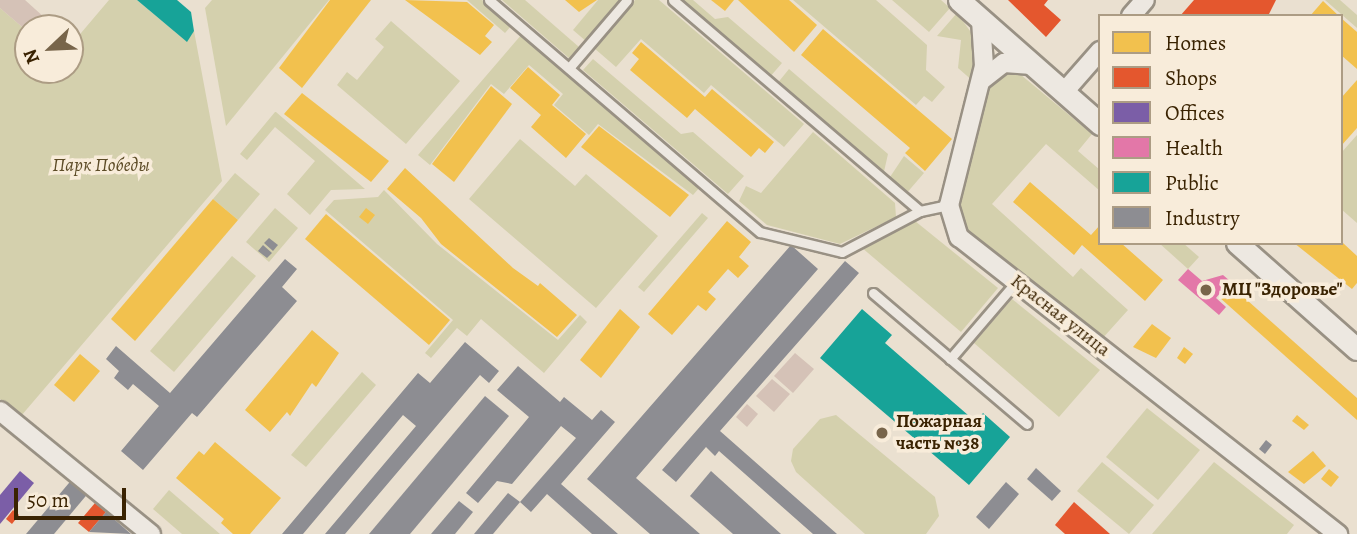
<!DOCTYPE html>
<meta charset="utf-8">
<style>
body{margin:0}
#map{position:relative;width:1357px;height:534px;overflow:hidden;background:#eae0d0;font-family:Alegreya,serif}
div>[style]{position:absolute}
.green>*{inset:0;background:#d4d0ad}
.homes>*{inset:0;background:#f2c14e}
.shops>*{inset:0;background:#e4572e}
.offices>*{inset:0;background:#7b5ea7}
.health>*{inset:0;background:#e377a8}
.public>*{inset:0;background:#17a398}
.industry>*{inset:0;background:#8d8d92}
.building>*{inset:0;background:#d5c2b7}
.roads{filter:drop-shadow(2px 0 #999184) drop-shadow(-2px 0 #999184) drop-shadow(0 2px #999184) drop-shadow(0 -2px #999184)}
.service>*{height:9px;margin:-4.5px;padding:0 4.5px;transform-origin:4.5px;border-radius:4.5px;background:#ede8e1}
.minor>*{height:18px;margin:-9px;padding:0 9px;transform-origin:9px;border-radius:9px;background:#ede8e1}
.tertiary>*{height:21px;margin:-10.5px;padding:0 10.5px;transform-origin:10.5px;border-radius:10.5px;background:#ede8e1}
.dots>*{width:19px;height:19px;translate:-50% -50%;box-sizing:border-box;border:4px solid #f8ecda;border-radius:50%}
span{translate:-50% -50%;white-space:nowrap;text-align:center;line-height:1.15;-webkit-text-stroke:7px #f8ecda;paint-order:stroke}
.park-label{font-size:19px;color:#5c4b26;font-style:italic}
.poi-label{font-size:19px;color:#3a2302;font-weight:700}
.left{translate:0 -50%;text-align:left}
.street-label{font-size:19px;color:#3a2302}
.legend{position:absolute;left:1098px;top:14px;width:245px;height:231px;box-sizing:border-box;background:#f8ecda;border:2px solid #ac9c84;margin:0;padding:9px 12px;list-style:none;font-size:21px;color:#3a2302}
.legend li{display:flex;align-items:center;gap:14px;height:35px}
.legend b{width:35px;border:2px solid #ac9c84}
.north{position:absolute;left:14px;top:14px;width:70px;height:70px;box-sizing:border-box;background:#f8ecda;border:2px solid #ac9c84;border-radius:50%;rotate:247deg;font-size:19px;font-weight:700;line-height:28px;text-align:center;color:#3a2302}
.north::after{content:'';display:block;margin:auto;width:24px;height:32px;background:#78654a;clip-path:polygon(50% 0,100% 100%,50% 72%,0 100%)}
.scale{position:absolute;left:14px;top:488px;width:112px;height:32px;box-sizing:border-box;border:4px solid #3a2302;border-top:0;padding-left:9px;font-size:21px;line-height:24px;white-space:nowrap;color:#3a2302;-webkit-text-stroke:5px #f8ecda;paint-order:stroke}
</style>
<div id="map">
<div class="green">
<i style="clip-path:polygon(109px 0,137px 0,186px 41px,194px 31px,222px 181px,21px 416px,0 399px,0 8px,28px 32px,28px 70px,70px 70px,70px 46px)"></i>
<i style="clip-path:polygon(212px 0,329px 0,226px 126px,205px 8px)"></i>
<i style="clip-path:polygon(467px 0,482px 0,512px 25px,505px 33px)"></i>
<i style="clip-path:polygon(502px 0,525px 0,579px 47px,569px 58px)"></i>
<i style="clip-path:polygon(598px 0,623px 0,587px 42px,573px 30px)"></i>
<i style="clip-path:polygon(635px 0,659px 0,804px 124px,784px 147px,711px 85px,704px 93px,641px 39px,616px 67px,594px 48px)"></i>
<i style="clip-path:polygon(677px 0,693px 0,715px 19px,728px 17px,782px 63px,769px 78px)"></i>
<i style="clip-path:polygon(793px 0,876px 0,927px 45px,926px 70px,945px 87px,932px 102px,924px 96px,916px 105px)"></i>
<i style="clip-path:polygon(892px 0,941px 0,950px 8px,929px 32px)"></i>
<i style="clip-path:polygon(1325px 0,1340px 0,1357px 15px,1357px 28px)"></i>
<i style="clip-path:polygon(957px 13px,973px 35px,974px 82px,958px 68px,961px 40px,937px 36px)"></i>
<i style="clip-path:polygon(391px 21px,460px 81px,406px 144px,337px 85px,347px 72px,357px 80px,384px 47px,375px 39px)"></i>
<i style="clip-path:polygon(522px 34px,700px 187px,693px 195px,598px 124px,589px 135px,554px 105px,563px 94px,529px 65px,504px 94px,491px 84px,430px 165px,418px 155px)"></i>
<i style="clip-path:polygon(593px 59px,681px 134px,693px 132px,744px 176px,728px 194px,583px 70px)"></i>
<i style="clip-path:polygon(789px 69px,888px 154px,883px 176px,776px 85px)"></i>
<i style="clip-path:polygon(1015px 70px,1092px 134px,1078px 151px,1100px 170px,1100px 191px,1046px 144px,992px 204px,1073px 277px,1081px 268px,1128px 310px,1101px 340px,963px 233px,956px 207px,989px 80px)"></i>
<i style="clip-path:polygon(275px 112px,276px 112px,365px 189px,331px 190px,310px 215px,287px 194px,315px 161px,275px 127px,247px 160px,240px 154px)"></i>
<i style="clip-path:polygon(813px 132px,895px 203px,896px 217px,840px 244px,767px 225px,739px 201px,746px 186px,761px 193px)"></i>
<i style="clip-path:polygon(1357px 135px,1357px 223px,1341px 209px,1341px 153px)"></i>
<i style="clip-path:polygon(520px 139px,575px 186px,586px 174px,658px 236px,596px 308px,469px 199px)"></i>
<i style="clip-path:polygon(904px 156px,924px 173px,905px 195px,888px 180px)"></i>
<i style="clip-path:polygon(235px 173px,260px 194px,238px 220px,213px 199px)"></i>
<i style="clip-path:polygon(384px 190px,437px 244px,558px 340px,580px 315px,587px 322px,544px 373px,481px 319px,467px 336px,457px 328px,431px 358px,425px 353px,453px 320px,325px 210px,334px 200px,378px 197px)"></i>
<i style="clip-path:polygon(275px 208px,298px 228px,269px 262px,246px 242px)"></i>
<i style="clip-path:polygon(702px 213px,708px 218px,644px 292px,638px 287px)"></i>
<i style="clip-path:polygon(915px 221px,998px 288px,961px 332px,861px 247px)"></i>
<i style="clip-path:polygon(1159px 243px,1183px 243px,1199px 257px,1188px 269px)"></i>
<i style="clip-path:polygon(232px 256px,256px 276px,174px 372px,150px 351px)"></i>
<i style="clip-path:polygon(1012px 299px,1100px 370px,1059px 417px,974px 343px)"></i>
<i style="clip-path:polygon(362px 372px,376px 385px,306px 467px,291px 455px)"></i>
<i style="clip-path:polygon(1147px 408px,1200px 450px,1158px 500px,1106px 457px)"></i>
<i style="clip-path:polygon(836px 415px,935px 497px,939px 516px,926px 534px,865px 534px,796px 472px,791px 461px,793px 449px,820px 419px)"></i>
<i style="clip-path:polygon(1102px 462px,1154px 505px,1129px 534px,1077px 491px)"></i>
<i style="clip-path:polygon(1214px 462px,1294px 525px,1287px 534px,1152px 534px)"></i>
<i style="clip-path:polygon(169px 490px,220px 534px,182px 534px,153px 509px)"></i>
</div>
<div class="homes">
<i style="clip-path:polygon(330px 0,371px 0,302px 88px,279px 68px)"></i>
<i style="clip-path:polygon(405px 0,467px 2px,494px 25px,485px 36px,492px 42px,480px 55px)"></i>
<i style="clip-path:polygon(565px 0,597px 0,579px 12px)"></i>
<i style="clip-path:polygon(711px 0,734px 0,725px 11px)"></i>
<i style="clip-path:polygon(738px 0,789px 0,817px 25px,794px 52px)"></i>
<i style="clip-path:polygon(1323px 1px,1339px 16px,1310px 16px)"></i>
<i style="clip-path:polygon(1341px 18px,1357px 32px,1357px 69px,1341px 55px)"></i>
<i style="clip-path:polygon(823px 29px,952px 139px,925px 171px,905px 153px,910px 148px,801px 55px)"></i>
<i style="clip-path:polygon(641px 42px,705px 97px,712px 89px,774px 142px,765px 153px,759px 148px,751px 157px,695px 109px,687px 118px,630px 70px,639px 59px,632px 53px)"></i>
<i style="clip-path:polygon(528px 67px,560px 95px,552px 105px,586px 134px,566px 158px,531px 127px,541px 115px,510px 88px)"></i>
<i style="clip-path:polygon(1357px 80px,1357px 128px,1341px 146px,1341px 98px)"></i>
<i style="clip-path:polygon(491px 86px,512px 104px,454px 182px,432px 164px)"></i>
<i style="clip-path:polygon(302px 93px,389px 161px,371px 182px,284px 114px)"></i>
<i style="clip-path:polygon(599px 126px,689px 195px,670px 217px,581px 147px)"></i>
<i style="clip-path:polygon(405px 168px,513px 268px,538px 286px,540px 283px,577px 315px,557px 337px,441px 244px,421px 218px,387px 189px)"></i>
<i style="clip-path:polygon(1030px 182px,1091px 235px,1100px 225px,1100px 243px,1121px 243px,1163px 280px,1145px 301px,1082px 245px,1074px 255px,1013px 202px)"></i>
<i style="clip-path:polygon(213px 199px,238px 220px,135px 341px,111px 319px)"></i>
<i style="clip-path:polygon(366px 208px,375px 215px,368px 224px,359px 217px)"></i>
<i style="clip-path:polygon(326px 214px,450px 320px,429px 345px,305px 239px)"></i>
<i style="clip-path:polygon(727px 221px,751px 242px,739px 257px,749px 266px,738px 278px,728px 269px,708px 292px,716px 299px,706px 311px,698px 305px,672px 335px,648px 314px)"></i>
<i style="clip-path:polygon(1294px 243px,1343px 243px,1357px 256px,1357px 283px,1352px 289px)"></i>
<i style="clip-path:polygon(1230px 285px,1357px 398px,1357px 420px,1219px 297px)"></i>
<i style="clip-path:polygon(620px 309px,640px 327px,601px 378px,580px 360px)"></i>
<i style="clip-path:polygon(1152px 324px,1171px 338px,1156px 358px,1133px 347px)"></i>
<i style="clip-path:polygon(312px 330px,339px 353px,316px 387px,312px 383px,290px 416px,287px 412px,270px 432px,245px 410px)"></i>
<i style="clip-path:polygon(1184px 347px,1193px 354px,1185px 364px,1177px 358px)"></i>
<i style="clip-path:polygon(80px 354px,100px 371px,74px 402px,54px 385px)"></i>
<i style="clip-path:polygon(1297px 415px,1309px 425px,1304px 430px,1292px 421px)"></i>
<i style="clip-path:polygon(215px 442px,281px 498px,250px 534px,233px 534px,221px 523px,224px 519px,176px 478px,199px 451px,204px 455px)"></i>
<i style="clip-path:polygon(1313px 451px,1326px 466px,1304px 484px,1288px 472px)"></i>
<i style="clip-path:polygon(1329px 469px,1339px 477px,1331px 487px,1321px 479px)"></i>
</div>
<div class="shops">
<i style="clip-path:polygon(1008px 0,1048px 0,1044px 5px,1061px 20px,1046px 37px)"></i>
<i style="clip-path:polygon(1194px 0,1276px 0,1268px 16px,1180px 16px)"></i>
<i style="clip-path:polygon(1074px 502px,1110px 534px,1065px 534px,1055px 525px)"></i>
<i style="clip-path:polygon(95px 503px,106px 512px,89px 532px,78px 523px)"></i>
<i style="clip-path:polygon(13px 510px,19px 515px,12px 524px,6px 519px)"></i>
</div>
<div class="offices">
<i style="clip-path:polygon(20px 471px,34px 483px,0 524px,0 495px)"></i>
</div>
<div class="health">
<i style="clip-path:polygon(1188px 269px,1202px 281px,1223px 275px,1230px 281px,1216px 298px,1226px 307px,1219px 315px,1178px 280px)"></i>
</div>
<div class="public">
<i style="clip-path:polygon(137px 0,177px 0,191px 12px,194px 31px,187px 42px)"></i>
<i style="clip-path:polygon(862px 309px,892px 335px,885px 343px,976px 422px,983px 413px,1010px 437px,969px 485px,820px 358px)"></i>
</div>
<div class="industry">
<i style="clip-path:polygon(269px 238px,278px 245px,273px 251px,264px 243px)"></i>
<i style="clip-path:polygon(263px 245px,272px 253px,267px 258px,258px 251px)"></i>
<i style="clip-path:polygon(791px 245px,818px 269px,636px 478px,700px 534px,650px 534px,587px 479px)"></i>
<i style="clip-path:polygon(285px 259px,297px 269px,282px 287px,297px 301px,197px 417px,192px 413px,143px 470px,121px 451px,159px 406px,133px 384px,128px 390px,114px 378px,119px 371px,106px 359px,116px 346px,170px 393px)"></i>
<i style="clip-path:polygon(845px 261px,859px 273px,720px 431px,837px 534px,813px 534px,719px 451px,715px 456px,706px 447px,676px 482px,662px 470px)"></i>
<i style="clip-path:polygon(465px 342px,499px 371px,489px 383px,480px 375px,345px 534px,325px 534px,416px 426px,403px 415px,303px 534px,282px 534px,418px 373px,430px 383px)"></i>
<i style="clip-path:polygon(518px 366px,560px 402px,564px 397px,592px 420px,601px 410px,615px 422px,561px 484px,618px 534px,592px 534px,547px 494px,531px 512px,520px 502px,576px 438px,561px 426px,512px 484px,497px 481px,478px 503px,466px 493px,529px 417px,497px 390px)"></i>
<i style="clip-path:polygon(485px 396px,509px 416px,410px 534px,369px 534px)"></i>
<i style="clip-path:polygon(1266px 440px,1272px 445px,1265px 454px,1259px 449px)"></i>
<i style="clip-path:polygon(1036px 468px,1061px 491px,1052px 501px,1027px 479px)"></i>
<i style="clip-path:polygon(711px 471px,781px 534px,733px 534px,690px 496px)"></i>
<i style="clip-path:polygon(74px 477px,90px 491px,54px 534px,26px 534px)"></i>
<i style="clip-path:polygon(1006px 482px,1019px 494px,989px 529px,976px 517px)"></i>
<i style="clip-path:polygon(508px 493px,520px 502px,493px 534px,474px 534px)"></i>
<i style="clip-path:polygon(459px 501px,473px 512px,455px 534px,431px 534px)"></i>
<i style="clip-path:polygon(106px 512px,131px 534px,89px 532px)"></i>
</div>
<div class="building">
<i style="clip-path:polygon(0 0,25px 0,55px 27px,28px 28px,28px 32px,0 8px)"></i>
<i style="clip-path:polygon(795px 353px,814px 369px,793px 393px,774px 376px)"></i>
<i style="clip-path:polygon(772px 379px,790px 394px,774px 412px,756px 396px)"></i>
<i style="clip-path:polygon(747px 404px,758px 414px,747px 427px,736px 417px)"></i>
</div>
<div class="roads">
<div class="service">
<i style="left:489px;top:0;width:357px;rotate:40.6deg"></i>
<i style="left:760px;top:232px;width:84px;rotate:13.7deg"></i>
<i style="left:842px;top:252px;width:88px;rotate:-27.7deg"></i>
<i style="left:920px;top:211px;width:30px;rotate:-12deg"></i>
<i style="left:673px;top:0;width:325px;rotate:40.5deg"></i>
<i style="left:569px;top:68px;width:89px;rotate:-49.5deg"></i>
<i style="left:873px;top:293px;width:202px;rotate:40.4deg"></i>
<i style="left:950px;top:359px;width:101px;rotate:-49.4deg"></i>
</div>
<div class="minor">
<i style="left:1131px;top:16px;width:21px;rotate:-49deg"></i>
<i style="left:981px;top:20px;width:46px;rotate:86.3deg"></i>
<i style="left:984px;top:66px;width:143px;rotate:104.1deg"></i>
<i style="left:949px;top:205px;width:34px;rotate:73deg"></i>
<i style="left:959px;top:237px;width:482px;rotate:38.1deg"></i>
<i style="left:982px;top:80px;width:28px;rotate:-38deg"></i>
<i style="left:1004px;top:63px;width:28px;rotate:4deg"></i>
<i style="left:1064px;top:92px;width:55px;rotate:-48.7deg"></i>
<i style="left:0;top:411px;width:195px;rotate:39.2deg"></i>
</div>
<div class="tertiary">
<i style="left:959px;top:0;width:188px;rotate:41.3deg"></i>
<i style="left:1237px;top:243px;width:160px;rotate:41.5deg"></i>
</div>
</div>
<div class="dots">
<i style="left:1206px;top:290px;background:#78654a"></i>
<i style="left:882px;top:433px;background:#78654a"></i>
</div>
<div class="park-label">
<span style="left:101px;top:166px">Парк Победы</span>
</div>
<div class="poi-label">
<span class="left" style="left:1222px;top:290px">МЦ "Здоровье"</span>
<span class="left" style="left:896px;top:433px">Пожарная<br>часть №38</span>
</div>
<div class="street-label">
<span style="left:1060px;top:316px;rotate:38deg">Красная улица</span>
</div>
<ul class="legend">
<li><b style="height:19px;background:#f2c14e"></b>Homes</li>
<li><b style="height:19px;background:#e4572e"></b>Shops</li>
<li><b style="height:19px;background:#7b5ea7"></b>Offices</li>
<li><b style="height:19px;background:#e377a8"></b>Health</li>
<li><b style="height:19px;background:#17a398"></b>Public</li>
<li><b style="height:19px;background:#8d8d92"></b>Industry</li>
</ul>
<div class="north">N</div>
<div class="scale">50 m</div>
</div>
